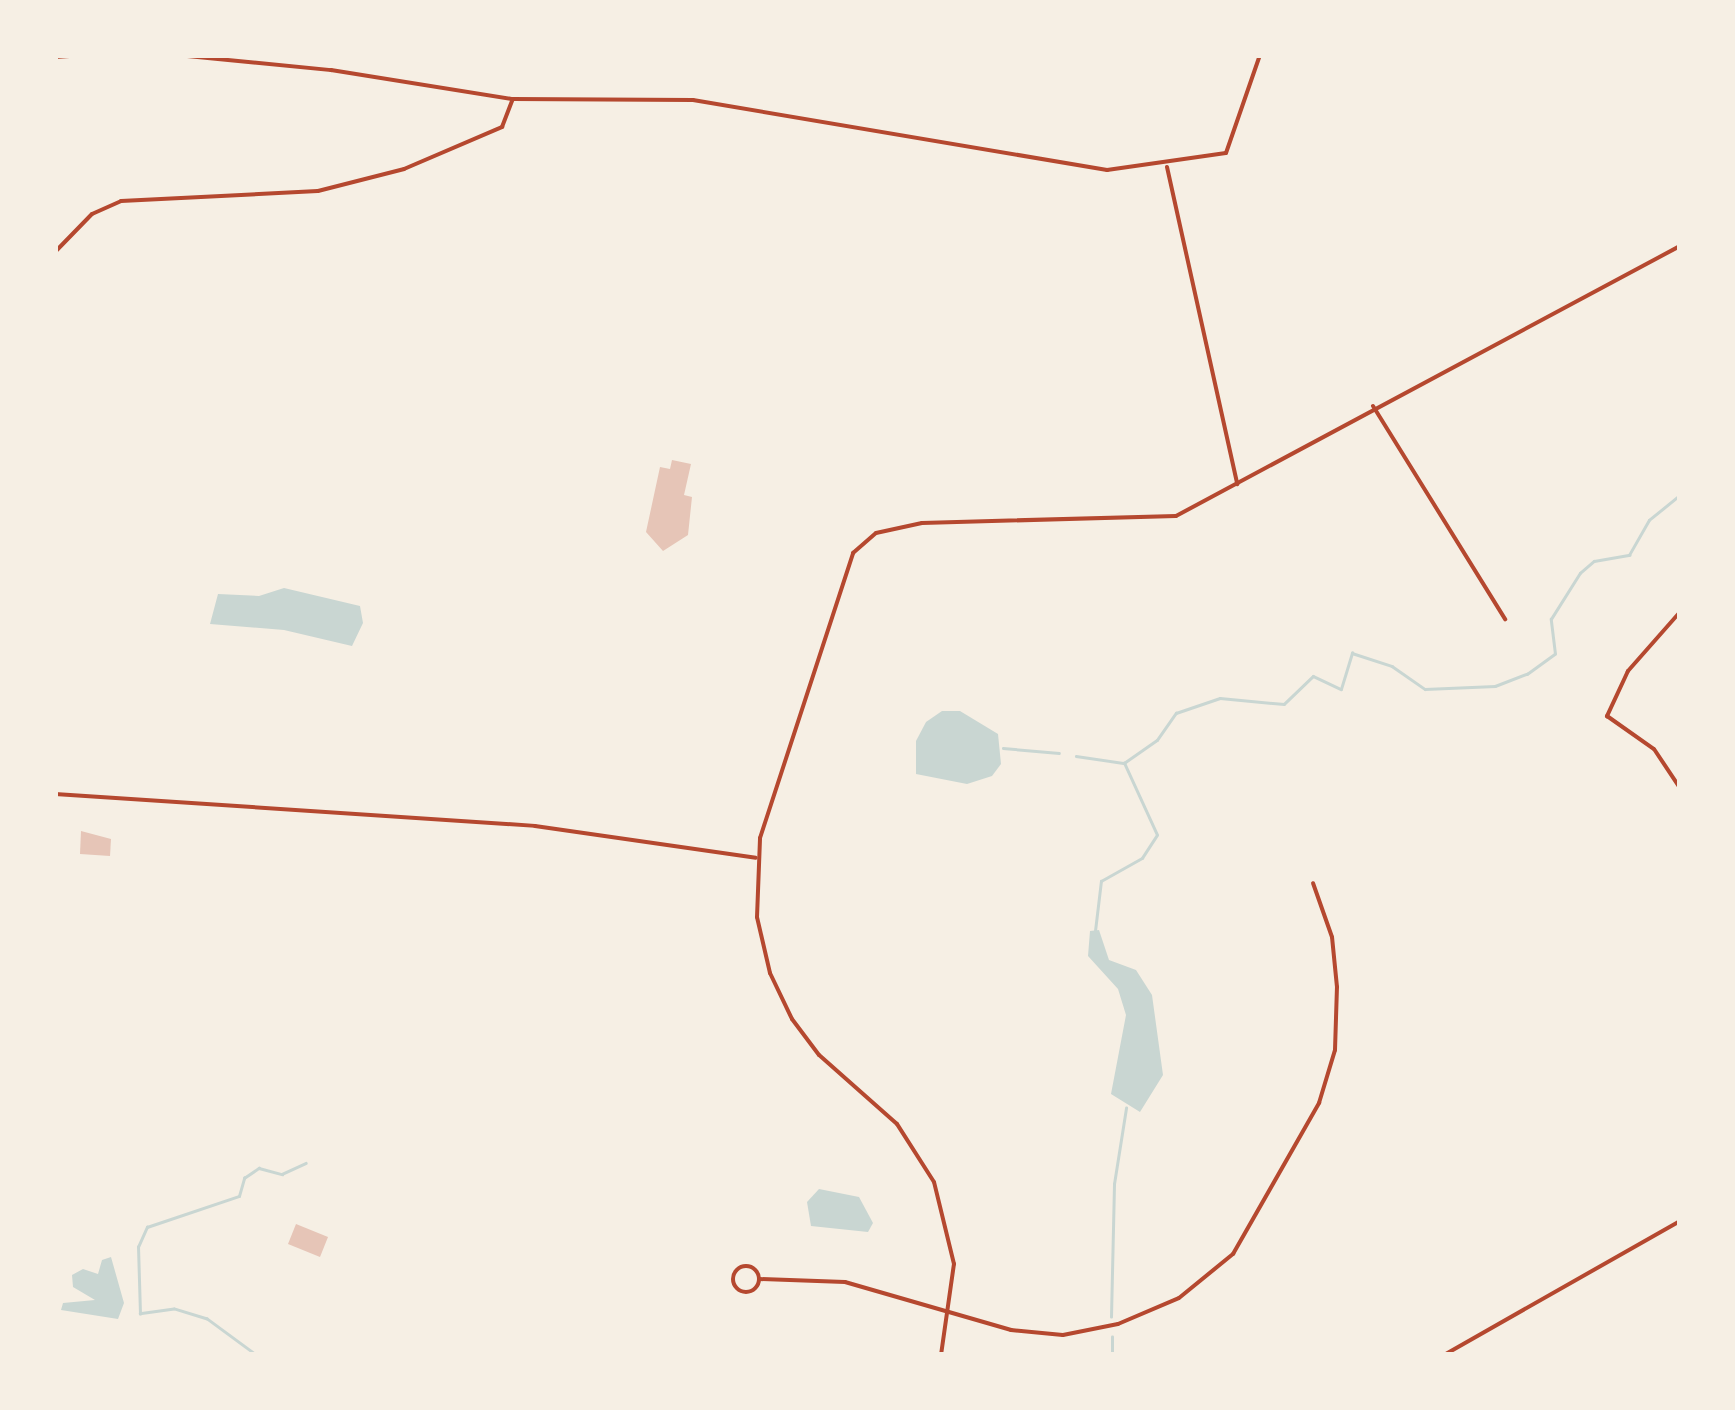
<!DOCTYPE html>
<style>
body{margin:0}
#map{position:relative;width:1735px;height:1410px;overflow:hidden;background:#f6efe4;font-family:Mulish,sans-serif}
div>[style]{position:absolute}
.water>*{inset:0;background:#c9d6d2}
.stream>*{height:2.5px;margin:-1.25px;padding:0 1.25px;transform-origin:1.25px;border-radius:1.25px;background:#c9d6d2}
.building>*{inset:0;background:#e6c5b7}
.minor>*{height:4px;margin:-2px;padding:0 2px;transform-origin:2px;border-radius:2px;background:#b5482f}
.minor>.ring{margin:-2px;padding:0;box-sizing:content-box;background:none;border:4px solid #b5482f;border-radius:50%}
span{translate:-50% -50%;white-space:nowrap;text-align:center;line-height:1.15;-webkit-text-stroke:8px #f6efe4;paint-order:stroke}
.frame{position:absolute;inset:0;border:58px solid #f6efe4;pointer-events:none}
</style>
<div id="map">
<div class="water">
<i style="clip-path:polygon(284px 588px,360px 606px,363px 623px,352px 646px,284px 630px,210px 624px,218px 594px,259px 596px)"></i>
<i style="clip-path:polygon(942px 711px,960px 711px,998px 734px,1001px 764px,992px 776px,967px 784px,916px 774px,916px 741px,926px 722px)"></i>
<i style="clip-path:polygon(1099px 930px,1109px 960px,1136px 970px,1152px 995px,1163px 1075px,1140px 1112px,1111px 1094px,1126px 1015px,1118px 989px,1088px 956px,1090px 931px)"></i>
<i style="clip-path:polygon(819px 1189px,859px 1197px,873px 1223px,868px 1232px,811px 1226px,807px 1202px)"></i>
<i style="clip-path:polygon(111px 1257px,124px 1303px,118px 1319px,61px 1310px,63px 1303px,95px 1300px,73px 1287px,72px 1275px,83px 1269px,98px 1274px,102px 1260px)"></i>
</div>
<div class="stream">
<i style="left:1003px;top:748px;width:56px;rotate:5.1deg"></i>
<i style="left:1076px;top:756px;width:49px;rotate:8.3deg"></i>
<i style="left:1095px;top:931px;width:50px;rotate:-83.2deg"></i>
<i style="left:1101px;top:881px;width:47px;rotate:-29.3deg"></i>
<i style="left:1142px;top:858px;width:27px;rotate:-57deg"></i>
<i style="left:1157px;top:835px;width:79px;rotate:-114.6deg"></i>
<i style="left:1124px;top:763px;width:40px;rotate:-34.9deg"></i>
<i style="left:1157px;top:740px;width:33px;rotate:-55deg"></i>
<i style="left:1176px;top:713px;width:46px;rotate:-18.8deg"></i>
<i style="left:1220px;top:698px;width:64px;rotate:5.4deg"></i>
<i style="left:1284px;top:704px;width:40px;rotate:-44deg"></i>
<i style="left:1313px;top:676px;width:31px;rotate:25deg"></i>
<i style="left:1341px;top:689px;width:38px;rotate:-73deg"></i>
<i style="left:1352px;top:653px;width:42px;rotate:18deg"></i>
<i style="left:1392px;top:666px;width:40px;rotate:34.9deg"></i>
<i style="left:1425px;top:689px;width:70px;rotate:-2.5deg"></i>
<i style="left:1495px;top:686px;width:34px;rotate:-21deg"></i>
<i style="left:1527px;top:674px;width:34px;rotate:-36deg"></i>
<i style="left:1555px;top:654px;width:35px;rotate:-97deg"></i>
<i style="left:1551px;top:619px;width:54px;rotate:-57.8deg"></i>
<i style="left:1580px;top:573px;width:18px;rotate:-41deg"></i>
<i style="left:1594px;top:561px;width:36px;rotate:-10deg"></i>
<i style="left:1629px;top:555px;width:40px;rotate:-60.3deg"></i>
<i style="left:1649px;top:520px;width:40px;rotate:-39deg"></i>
<i style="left:1111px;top:1317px;width:133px;rotate:-88.7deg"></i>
<i style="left:1114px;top:1184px;width:77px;rotate:-81deg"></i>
<i style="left:256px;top:1355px;width:61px;rotate:-143.7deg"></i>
<i style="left:207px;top:1319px;width:34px;rotate:-163deg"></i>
<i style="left:174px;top:1309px;width:34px;rotate:172deg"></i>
<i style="left:140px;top:1314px;width:67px;rotate:-91.7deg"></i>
<i style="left:138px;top:1247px;width:22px;rotate:-66deg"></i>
<i style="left:147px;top:1227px;width:97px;rotate:-18.6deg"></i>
<i style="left:239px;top:1196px;width:19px;rotate:-74deg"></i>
<i style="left:244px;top:1178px;width:18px;rotate:-34deg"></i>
<i style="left:259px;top:1168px;width:24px;rotate:15deg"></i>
<i style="left:282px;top:1174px;width:26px;rotate:-25deg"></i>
<i style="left:1112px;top:1355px;width:18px;rotate:-90deg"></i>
</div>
<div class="building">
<i style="clip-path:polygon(672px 460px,691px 464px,684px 495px,692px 497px,688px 535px,663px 551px,646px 532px,660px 467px,670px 469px)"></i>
<i style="clip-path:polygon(81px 831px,111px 839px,110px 856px,80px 854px)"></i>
<i style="clip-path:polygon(296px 1224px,328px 1237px,320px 1257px,288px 1244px)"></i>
</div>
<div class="minor">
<i style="left:177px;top:55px;width:155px;rotate:5.6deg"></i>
<i style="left:331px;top:70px;width:184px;rotate:9.1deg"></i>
<i style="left:513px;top:99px;width:180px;rotate:0.3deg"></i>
<i style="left:693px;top:100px;width:420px;rotate:9.6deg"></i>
<i style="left:1107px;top:170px;width:120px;rotate:-8.1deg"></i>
<i style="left:1226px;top:153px;width:104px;rotate:-70.9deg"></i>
<i style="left:55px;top:57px;width:29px;rotate:-4deg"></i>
<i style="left:1167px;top:167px;width:325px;rotate:77.5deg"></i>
<i style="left:55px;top:252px;width:53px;rotate:-45.8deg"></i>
<i style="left:92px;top:214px;width:32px;rotate:-24deg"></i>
<i style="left:121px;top:201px;width:197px;rotate:-2.9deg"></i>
<i style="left:318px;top:191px;width:89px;rotate:-14.3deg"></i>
<i style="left:404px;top:169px;width:107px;rotate:-23.2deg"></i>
<i style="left:502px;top:127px;width:30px;rotate:-69deg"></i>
<i style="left:1373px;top:406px;width:251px;rotate:58.2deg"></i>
<i style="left:1680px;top:612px;width:79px;rotate:131.4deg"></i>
<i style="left:1628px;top:671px;width:50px;rotate:115deg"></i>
<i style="left:1607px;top:716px;width:57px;rotate:35.1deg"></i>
<i style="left:1654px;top:749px;width:47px;rotate:56.3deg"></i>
<i style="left:55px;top:794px;width:481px;rotate:3.8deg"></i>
<i style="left:535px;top:826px;width:223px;rotate:8.2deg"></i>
<i class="ring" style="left:733px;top:1266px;width:22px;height:22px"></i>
<i style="left:759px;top:1279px;width:86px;rotate:2deg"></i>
<i style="left:845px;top:1282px;width:173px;rotate:16.1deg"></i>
<i style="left:1011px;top:1330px;width:52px;rotate:5.5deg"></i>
<i style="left:1063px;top:1335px;width:56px;rotate:-11.3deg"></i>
<i style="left:1118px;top:1324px;width:66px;rotate:-23.1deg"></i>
<i style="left:1179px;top:1298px;width:70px;rotate:-39.2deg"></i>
<i style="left:1233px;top:1254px;width:174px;rotate:-60.3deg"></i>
<i style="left:1319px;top:1103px;width:55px;rotate:-73.2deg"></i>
<i style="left:1335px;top:1050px;width:63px;rotate:-88.2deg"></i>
<i style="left:1337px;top:987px;width:50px;rotate:-95.7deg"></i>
<i style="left:1332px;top:937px;width:57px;rotate:-109.4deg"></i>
<i style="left:941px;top:1355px;width:92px;rotate:-81.9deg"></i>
<i style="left:954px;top:1264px;width:84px;rotate:-103.7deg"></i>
<i style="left:934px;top:1182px;width:69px;rotate:-122.5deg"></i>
<i style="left:897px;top:1124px;width:104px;rotate:-138.5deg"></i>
<i style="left:819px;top:1055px;width:45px;rotate:-126.9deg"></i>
<i style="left:792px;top:1019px;width:51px;rotate:-115.6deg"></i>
<i style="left:770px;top:973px;width:57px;rotate:-103.1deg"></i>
<i style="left:757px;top:917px;width:79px;rotate:-87.8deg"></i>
<i style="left:760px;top:838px;width:300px;rotate:-71.9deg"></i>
<i style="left:853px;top:553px;width:30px;rotate:-41deg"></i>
<i style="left:876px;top:533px;width:47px;rotate:-12.3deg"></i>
<i style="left:922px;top:523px;width:254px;rotate:-1.6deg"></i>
<i style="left:1176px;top:516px;width:572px;rotate:-28.18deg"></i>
<i style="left:1444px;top:1355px;width:271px;rotate:-29.6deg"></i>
</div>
<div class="frame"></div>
</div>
